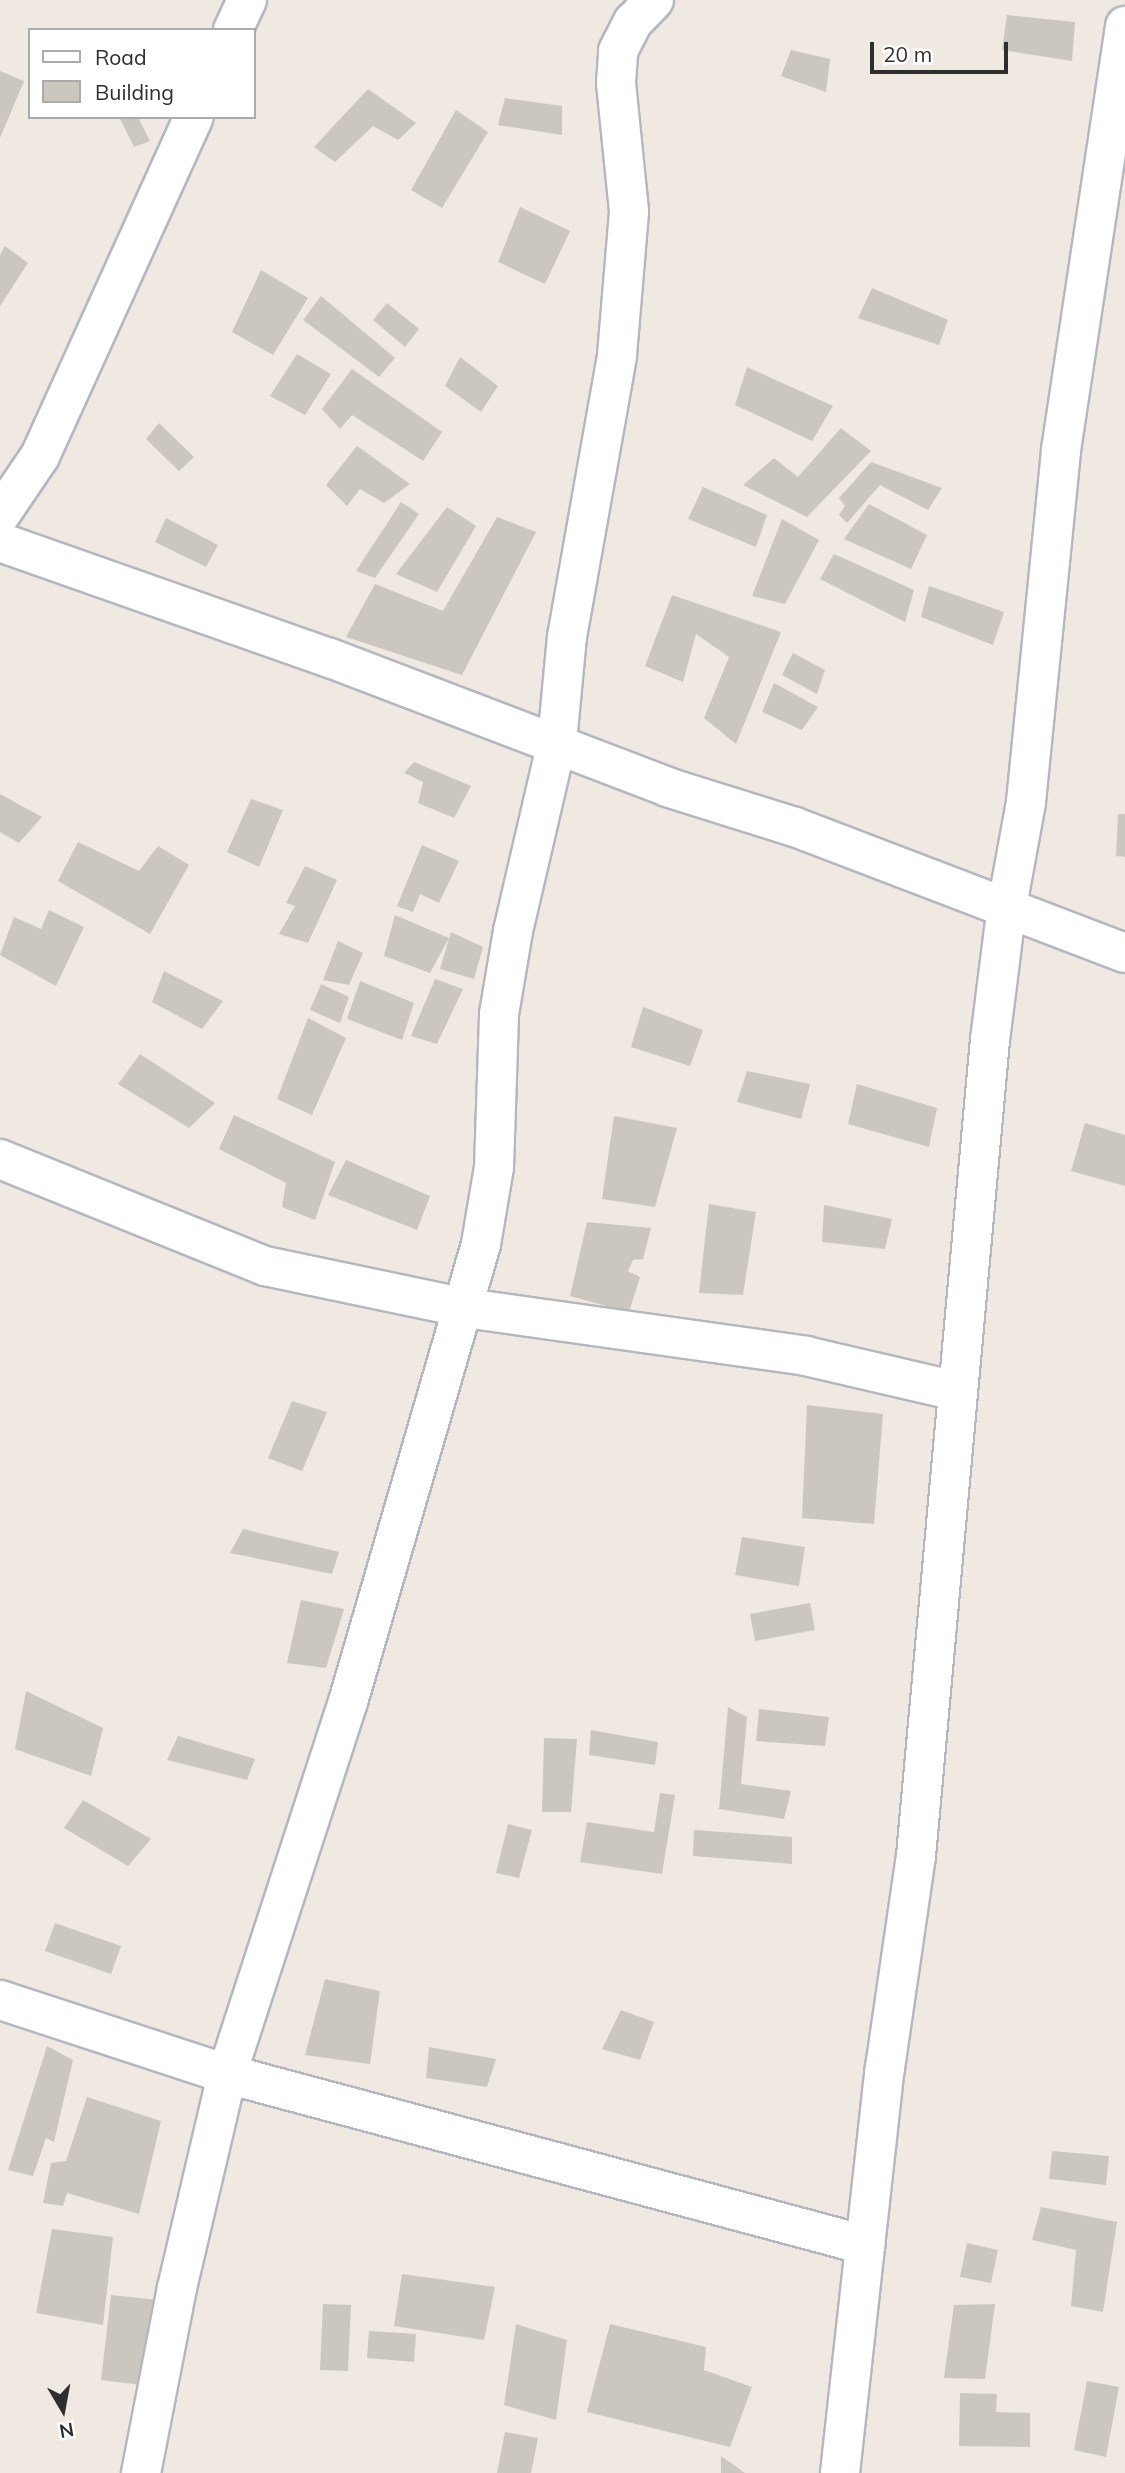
<!DOCTYPE html>
<style>
body{margin:0}
#map{position:relative;width:1125px;height:2473px;overflow:hidden;background:#efe9e1;font-family:Mulish,sans-serif}
div>[style]{position:absolute}
.building>*{inset:0;background:#cbc7bf}
.roads{filter:drop-shadow(2px 0 #b4b7c1) drop-shadow(-2px 0 #b4b7c1) drop-shadow(0 2px #b4b7c1) drop-shadow(0 -2px #b4b7c1)}
.street>*{height:38px;margin:-19px;padding:0 19px;transform-origin:19px;border-radius:19px;background:#fff}
span{translate:-50% -50%;white-space:nowrap;text-align:center;line-height:1.15;-webkit-text-stroke:7px #fff;paint-order:stroke}
.legend{position:absolute;left:28px;top:28px;width:228px;height:91px;box-sizing:border-box;background:#fff;border:2px solid #ababab;margin:0;padding:9px 12px;list-style:none;font-size:21px;color:#2e2e2e}
.legend li{display:flex;align-items:center;gap:14px;height:35px}
.legend b{width:35px;border:2px solid #ababab}
.north{position:absolute;left:28px;top:2375px;width:70px;height:70px;-webkit-text-stroke:5px #fff;paint-order:stroke;rotate:170deg;font-size:19px;font-weight:700;line-height:28px;text-align:center;color:#2e2e2e}
.north::after{content:'';display:block;margin:auto;width:24px;height:32px;background:#2e2e2e;clip-path:polygon(50% 0,100% 100%,50% 72%,0 100%)}
.scale{position:absolute;left:870px;top:42px;width:138px;height:32px;box-sizing:border-box;border:4px solid #2e2e2e;border-top:0;padding-left:9px;font-size:21px;line-height:24px;white-space:nowrap;color:#2e2e2e;-webkit-text-stroke:5px #fff;paint-order:stroke}
</style>
<div id="map">
<div class="building">
<i style="clip-path:polygon(1007px 15px,1075px 22px,1072px 61px,1002px 50px)"></i>
<i style="clip-path:polygon(791px 50px,830px 59px,826px 92px,781px 76px)"></i>
<i style="clip-path:polygon(0 71px,24px 81px,0 138px)"></i>
<i style="clip-path:polygon(368px 89px,416px 123px,398px 140px,373px 126px,335px 162px,314px 147px)"></i>
<i style="clip-path:polygon(505px 98px,562px 106px,562px 135px,498px 125px)"></i>
<i style="clip-path:polygon(456px 110px,488px 132px,442px 208px,411px 190px)"></i>
<i style="clip-path:polygon(119px 117px,138px 117px,150px 141px,134px 147px)"></i>
<i style="clip-path:polygon(520px 207px,570px 231px,545px 284px,498px 262px)"></i>
<i style="clip-path:polygon(5px 246px,28px 263px,0 306px,0 255px)"></i>
<i style="clip-path:polygon(261px 270px,308px 298px,273px 355px,232px 332px)"></i>
<i style="clip-path:polygon(872px 288px,948px 320px,939px 345px,858px 318px)"></i>
<i style="clip-path:polygon(321px 296px,395px 358px,379px 377px,303px 320px)"></i>
<i style="clip-path:polygon(387px 303px,419px 329px,405px 347px,373px 320px)"></i>
<i style="clip-path:polygon(297px 354px,331px 374px,305px 415px,270px 396px)"></i>
<i style="clip-path:polygon(460px 357px,498px 386px,481px 412px,445px 386px)"></i>
<i style="clip-path:polygon(747px 367px,833px 406px,812px 441px,735px 405px)"></i>
<i style="clip-path:polygon(352px 369px,442px 432px,423px 461px,352px 415px,340px 429px,322px 409px)"></i>
<i style="clip-path:polygon(159px 423px,194px 457px,179px 471px,146px 439px)"></i>
<i style="clip-path:polygon(841px 428px,871px 451px,807px 517px,743px 485px,774px 458px,798px 477px)"></i>
<i style="clip-path:polygon(357px 446px,410px 484px,384px 503px,360px 489px,347px 506px,326px 485px)"></i>
<i style="clip-path:polygon(871px 462px,942px 488px,928px 510px,880px 485px,847px 523px,839px 515px,845px 506px,839px 498px)"></i>
<i style="clip-path:polygon(703px 487px,767px 515px,756px 547px,688px 519px)"></i>
<i style="clip-path:polygon(401px 502px,419px 514px,375px 578px,356px 571px)"></i>
<i style="clip-path:polygon(869px 504px,927px 535px,911px 569px,844px 539px)"></i>
<i style="clip-path:polygon(447px 507px,476px 526px,437px 592px,396px 574px)"></i>
<i style="clip-path:polygon(497px 517px,536px 532px,462px 675px,346px 637px,375px 584px,443px 611px)"></i>
<i style="clip-path:polygon(166px 518px,218px 545px,206px 567px,155px 542px)"></i>
<i style="clip-path:polygon(782px 519px,819px 540px,785px 604px,752px 596px)"></i>
<i style="clip-path:polygon(834px 554px,914px 590px,905px 622px,820px 579px)"></i>
<i style="clip-path:polygon(929px 586px,1004px 612px,993px 645px,921px 617px)"></i>
<i style="clip-path:polygon(672px 595px,781px 632px,736px 744px,704px 718px,729px 657px,696px 634px,683px 682px,645px 666px)"></i>
<i style="clip-path:polygon(793px 653px,825px 670px,817px 694px,782px 675px)"></i>
<i style="clip-path:polygon(774px 683px,818px 707px,802px 730px,762px 712px)"></i>
<i style="clip-path:polygon(414px 762px,471px 786px,454px 818px,418px 803px,423px 782px,404px 773px)"></i>
<i style="clip-path:polygon(0 794px,42px 817px,19px 843px,0 832px)"></i>
<i style="clip-path:polygon(251px 799px,283px 810px,259px 867px,227px 852px)"></i>
<i style="clip-path:polygon(1118px 814px,1125px 814px,1125px 857px,1116px 856px)"></i>
<i style="clip-path:polygon(78px 842px,139px 871px,158px 846px,189px 865px,150px 934px,58px 881px)"></i>
<i style="clip-path:polygon(422px 845px,459px 861px,439px 903px,420px 894px,413px 912px,397px 906px)"></i>
<i style="clip-path:polygon(305px 866px,337px 880px,308px 943px,279px 934px,295px 906px,286px 903px)"></i>
<i style="clip-path:polygon(49px 910px,84px 927px,56px 986px,0 955px,14px 917px,41px 929px)"></i>
<i style="clip-path:polygon(395px 915px,449px 938px,430px 973px,384px 956px)"></i>
<i style="clip-path:polygon(451px 932px,483px 947px,474px 979px,440px 969px)"></i>
<i style="clip-path:polygon(338px 941px,363px 953px,349px 985px,323px 980px)"></i>
<i style="clip-path:polygon(164px 971px,223px 1001px,202px 1029px,152px 1002px)"></i>
<i style="clip-path:polygon(435px 979px,463px 989px,437px 1044px,411px 1036px)"></i>
<i style="clip-path:polygon(360px 981px,414px 1003px,402px 1040px,347px 1019px)"></i>
<i style="clip-path:polygon(321px 984px,349px 997px,340px 1023px,310px 1010px)"></i>
<i style="clip-path:polygon(643px 1007px,703px 1030px,690px 1066px,631px 1047px)"></i>
<i style="clip-path:polygon(308px 1018px,346px 1038px,312px 1115px,277px 1099px)"></i>
<i style="clip-path:polygon(140px 1054px,215px 1103px,189px 1128px,118px 1084px)"></i>
<i style="clip-path:polygon(747px 1071px,810px 1084px,801px 1119px,737px 1102px)"></i>
<i style="clip-path:polygon(857px 1084px,937px 1108px,929px 1147px,848px 1124px)"></i>
<i style="clip-path:polygon(234px 1115px,335px 1162px,315px 1220px,282px 1207px,286px 1183px,219px 1149px)"></i>
<i style="clip-path:polygon(614px 1116px,677px 1128px,655px 1207px,602px 1199px)"></i>
<i style="clip-path:polygon(1085px 1123px,1125px 1135px,1125px 1186px,1071px 1171px)"></i>
<i style="clip-path:polygon(346px 1160px,430px 1196px,417px 1230px,328px 1195px)"></i>
<i style="clip-path:polygon(709px 1204px,756px 1212px,743px 1295px,699px 1293px)"></i>
<i style="clip-path:polygon(824px 1205px,892px 1219px,885px 1249px,822px 1242px)"></i>
<i style="clip-path:polygon(587px 1222px,651px 1228px,643px 1259px,633px 1260px,628px 1271px,640px 1277px,629px 1312px,570px 1296px)"></i>
<i style="clip-path:polygon(292px 1401px,327px 1412px,302px 1471px,268px 1458px)"></i>
<i style="clip-path:polygon(807px 1405px,883px 1414px,874px 1524px,802px 1518px)"></i>
<i style="clip-path:polygon(243px 1529px,339px 1552px,332px 1574px,230px 1553px)"></i>
<i style="clip-path:polygon(742px 1537px,805px 1547px,799px 1586px,735px 1575px)"></i>
<i style="clip-path:polygon(301px 1600px,344px 1609px,326px 1668px,287px 1663px)"></i>
<i style="clip-path:polygon(810px 1603px,815px 1630px,755px 1641px,750px 1614px)"></i>
<i style="clip-path:polygon(26px 1691px,103px 1728px,91px 1776px,15px 1749px)"></i>
<i style="clip-path:polygon(728px 1707px,747px 1717px,741px 1784px,791px 1791px,784px 1819px,719px 1809px)"></i>
<i style="clip-path:polygon(759px 1709px,829px 1717px,825px 1746px,756px 1741px)"></i>
<i style="clip-path:polygon(591px 1730px,658px 1742px,655px 1765px,589px 1755px)"></i>
<i style="clip-path:polygon(178px 1736px,255px 1759px,247px 1780px,167px 1760px)"></i>
<i style="clip-path:polygon(544px 1738px,577px 1739px,571px 1812px,542px 1812px)"></i>
<i style="clip-path:polygon(660px 1793px,675px 1795px,662px 1874px,580px 1862px,587px 1822px,654px 1832px)"></i>
<i style="clip-path:polygon(83px 1800px,151px 1839px,128px 1866px,64px 1828px)"></i>
<i style="clip-path:polygon(508px 1824px,532px 1830px,519px 1878px,496px 1873px)"></i>
<i style="clip-path:polygon(694px 1830px,792px 1837px,792px 1864px,693px 1856px)"></i>
<i style="clip-path:polygon(55px 1923px,121px 1946px,111px 1974px,45px 1951px)"></i>
<i style="clip-path:polygon(325px 1979px,380px 1991px,370px 2064px,305px 2055px)"></i>
<i style="clip-path:polygon(621px 2010px,654px 2022px,640px 2060px,602px 2049px)"></i>
<i style="clip-path:polygon(47px 2046px,73px 2060px,54px 2142px,46px 2138px,33px 2176px,8px 2170px)"></i>
<i style="clip-path:polygon(429px 2047px,496px 2059px,487px 2087px,426px 2078px)"></i>
<i style="clip-path:polygon(87px 2097px,161px 2121px,139px 2214px,67px 2193px,63px 2206px,43px 2203px,51px 2163px,66px 2161px)"></i>
<i style="clip-path:polygon(1052px 2151px,1109px 2156px,1106px 2185px,1049px 2179px)"></i>
<i style="clip-path:polygon(1041px 2207px,1117px 2222px,1103px 2312px,1071px 2306px,1076px 2250px,1032px 2240px)"></i>
<i style="clip-path:polygon(52px 2229px,113px 2237px,103px 2325px,36px 2313px)"></i>
<i style="clip-path:polygon(967px 2243px,998px 2250px,991px 2283px,960px 2277px)"></i>
<i style="clip-path:polygon(402px 2274px,495px 2287px,484px 2340px,394px 2326px)"></i>
<i style="clip-path:polygon(111px 2295px,168px 2301px,157px 2387px,101px 2380px)"></i>
<i style="clip-path:polygon(323px 2304px,351px 2305px,348px 2371px,320px 2370px)"></i>
<i style="clip-path:polygon(995px 2304px,985px 2379px,944px 2378px,954px 2305px)"></i>
<i style="clip-path:polygon(516px 2324px,567px 2340px,556px 2420px,504px 2405px)"></i>
<i style="clip-path:polygon(610px 2324px,706px 2347px,704px 2370px,752px 2387px,730px 2447px,587px 2412px)"></i>
<i style="clip-path:polygon(369px 2331px,416px 2334px,414px 2362px,367px 2358px)"></i>
<i style="clip-path:polygon(1087px 2381px,1119px 2387px,1106px 2457px,1074px 2450px)"></i>
<i style="clip-path:polygon(960px 2393px,997px 2394px,996px 2412px,1030px 2413px,1030px 2447px,959px 2446px)"></i>
<i style="clip-path:polygon(505px 2432px,538px 2438px,531px 2473px,497px 2473px)"></i>
<i style="clip-path:polygon(721px 2456px,745px 2473px,721px 2473px)"></i>
</div>
<div class="roads">
<div class="street">
<i style="left:233px;top:30px;width:33px;rotate:-65deg"></i>
<i style="left:0;top:515px;width:71px;rotate:-55.9deg"></i>
<i style="left:40px;top:456px;width:372px;rotate:-65.6deg"></i>
<i style="left:0;top:542px;width:350px;rotate:19.4deg"></i>
<i style="left:330px;top:658px;width:361px;rotate:20.9deg"></i>
<i style="left:667px;top:787px;width:134px;rotate:17.4deg"></i>
<i style="left:795px;top:827px;width:353px;rotate:20.9deg"></i>
<i style="left:0;top:1159px;width:286px;rotate:22deg"></i>
<i style="left:265px;top:1266px;width:205px;rotate:11.8deg"></i>
<i style="left:466px;top:1308px;width:343px;rotate:8deg"></i>
<i style="left:806px;top:1356px;width:154px;rotate:13.1deg"></i>
<i style="left:0;top:2000px;width:239px;rotate:18.1deg"></i>
<i style="left:227px;top:2074px;width:661px;rotate:15deg"></i>
<i style="left:141px;top:2473px;width:188px;rotate:-79deg"></i>
<i style="left:177px;top:2288px;width:220px;rotate:-76.8deg"></i>
<i style="left:227px;top:2074px;width:391px;rotate:-72deg"></i>
<i style="left:348px;top:1702px;width:477px;rotate:-73.8deg"></i>
<i style="left:481px;top:1244px;width:78px;rotate:-80.4deg"></i>
<i style="left:494px;top:1167px;width:153px;rotate:-88.1deg"></i>
<i style="left:499px;top:1014px;width:84px;rotate:-80.4deg"></i>
<i style="left:513px;top:931px;width:194px;rotate:-76.9deg"></i>
<i style="left:557px;top:742px;width:105px;rotate:-84.6deg"></i>
<i style="left:567px;top:637px;width:286px;rotate:-79.9deg"></i>
<i style="left:617px;top:355px;width:144px;rotate:-85.2deg"></i>
<i style="left:629px;top:211px;width:129px;rotate:-95.8deg"></i>
<i style="left:616px;top:83px;width:32px;rotate:-86deg"></i>
<i style="left:618px;top:51px;width:33px;rotate:-63deg"></i>
<i style="left:633px;top:22px;width:30px;rotate:-46deg"></i>
<i style="left:840px;top:2473px;width:407px;rotate:-83.7deg"></i>
<i style="left:885px;top:2068px;width:214px;rotate:-81.7deg"></i>
<i style="left:916px;top:1856px;width:819px;rotate:-84.82deg"></i>
<i style="left:990px;top:1040px;width:135px;rotate:-82.8deg"></i>
<i style="left:1007px;top:906px;width:106px;rotate:-79.6deg"></i>
<i style="left:1026px;top:802px;width:354px;rotate:-84.3deg"></i>
<i style="left:1061px;top:450px;width:429px;rotate:-81.4deg"></i>
</div>
</div>
<ul class="legend">
<li><b style="height:9px;background:#fff"></b>Road</li>
<li><b style="height:19px;background:#cbc7bf"></b>Building</li>
</ul>
<div class="north">N</div>
<div class="scale">20 m</div>
</div>
